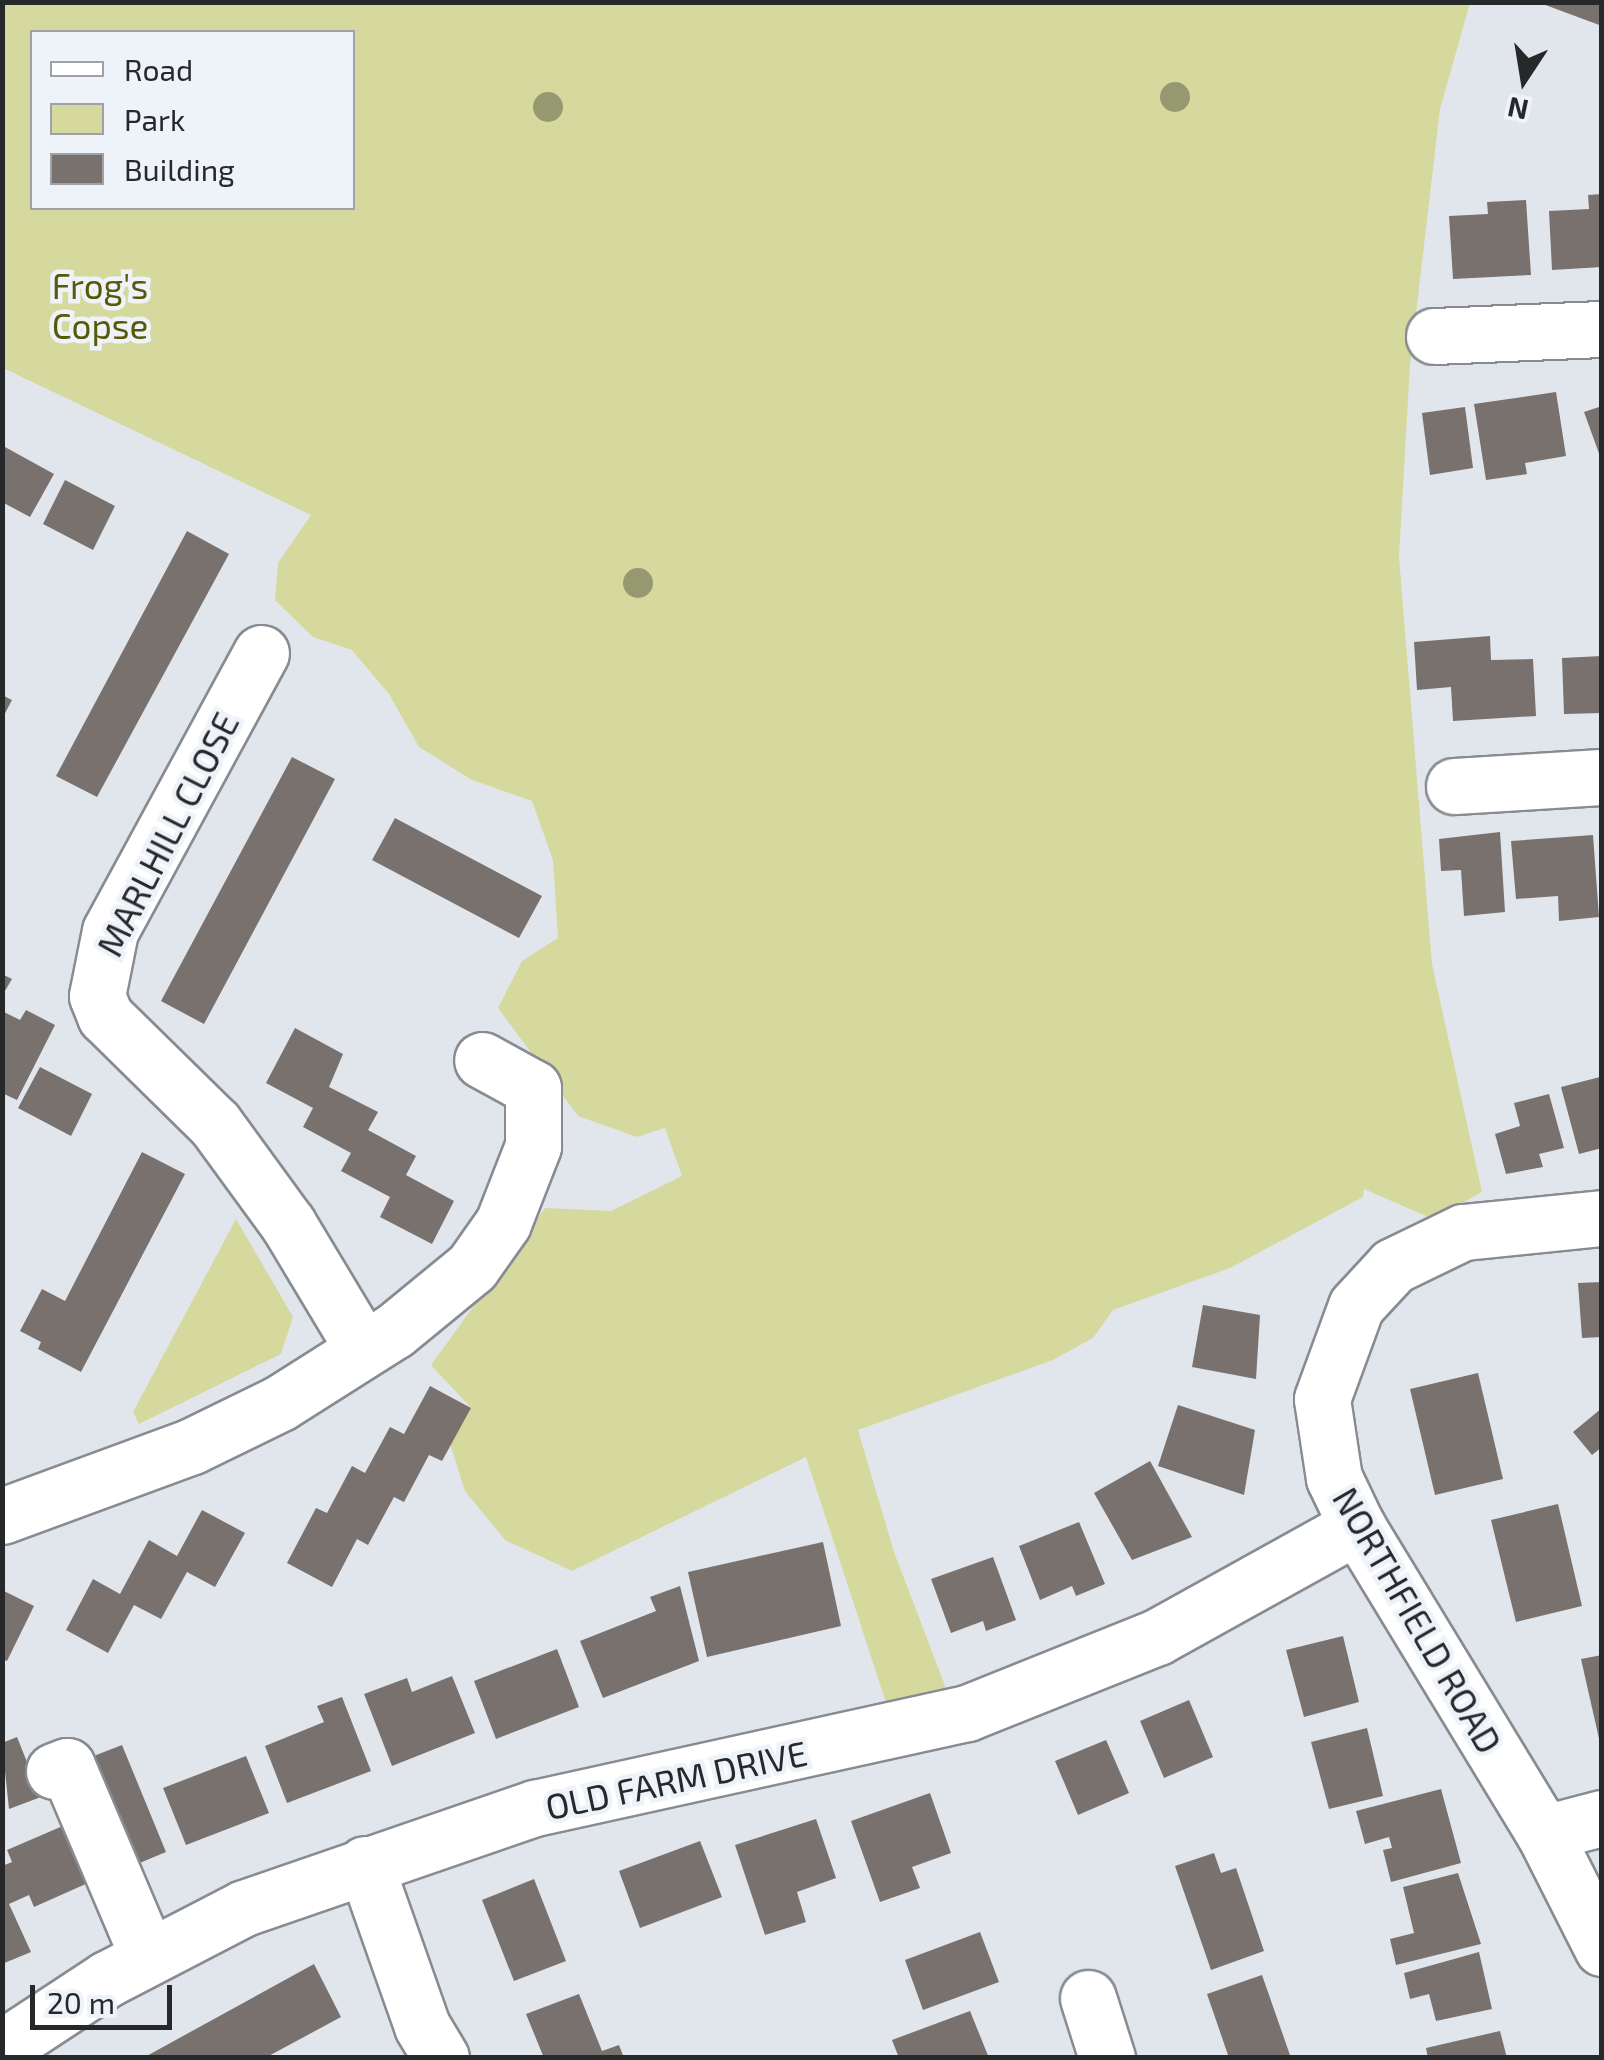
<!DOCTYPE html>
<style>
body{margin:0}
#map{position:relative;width:1604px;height:2060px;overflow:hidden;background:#e1e6ec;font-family:"Exo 2",sans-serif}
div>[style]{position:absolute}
.green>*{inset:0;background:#d6d99d}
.building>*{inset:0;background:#78716e}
.roads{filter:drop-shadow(2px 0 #888c92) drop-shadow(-2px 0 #888c92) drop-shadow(0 2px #888c92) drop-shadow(0 -2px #888c92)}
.minor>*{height:55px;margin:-27.5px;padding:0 27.5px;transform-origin:27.5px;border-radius:27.5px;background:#fff}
.trees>*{width:30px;height:30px;margin:-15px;border-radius:50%;background:#96986f}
span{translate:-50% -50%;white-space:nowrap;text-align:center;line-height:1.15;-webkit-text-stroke:9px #eef3f9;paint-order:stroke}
.park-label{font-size:35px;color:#585908}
.street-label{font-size:35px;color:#26282a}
.frame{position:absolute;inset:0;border:5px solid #26282a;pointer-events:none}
.legend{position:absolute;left:30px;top:30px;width:325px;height:180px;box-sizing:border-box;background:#eef3f9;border:2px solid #9ea2a6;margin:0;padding:12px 18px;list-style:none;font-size:30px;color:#26282a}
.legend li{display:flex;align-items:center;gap:20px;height:50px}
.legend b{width:50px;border:2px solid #9ea2a6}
.north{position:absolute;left:1474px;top:30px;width:100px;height:100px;-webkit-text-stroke:8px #eef3f9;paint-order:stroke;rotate:192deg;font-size:28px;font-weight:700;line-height:40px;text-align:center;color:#26282a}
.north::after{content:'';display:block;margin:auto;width:35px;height:45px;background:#26282a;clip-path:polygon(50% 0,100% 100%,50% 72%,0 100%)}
.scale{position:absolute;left:30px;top:1985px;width:142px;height:45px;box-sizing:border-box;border:5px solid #26282a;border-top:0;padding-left:12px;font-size:30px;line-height:35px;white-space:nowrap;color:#26282a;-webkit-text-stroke:8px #eef3f9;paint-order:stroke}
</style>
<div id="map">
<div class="green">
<i style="clip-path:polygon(evenodd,2px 3px,1470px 3px,1440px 109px,1410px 365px,1399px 557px,1432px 964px,1482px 1192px,1433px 1219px,1364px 1189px,1363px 1197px,1230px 1268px,1113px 1310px,1093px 1338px,1053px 1360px,858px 1430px,894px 1552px,947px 1691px,890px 1715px,806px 1457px,572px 1571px,505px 1540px,465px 1491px,450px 1444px,471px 1408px,431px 1365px,545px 1208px,611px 1211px,682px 1176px,665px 1128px,637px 1137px,578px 1116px,498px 1008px,522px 961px,558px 938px,553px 860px,532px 801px,472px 780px,419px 747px,389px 694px,352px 650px,313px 637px,275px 600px,278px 563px,311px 515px,3px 368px,2px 3px,32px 32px,352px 32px,352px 208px,32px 208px,32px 32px)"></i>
<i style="clip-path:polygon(236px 1219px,293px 1317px,281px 1354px,139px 1424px,133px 1412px)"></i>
</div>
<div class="building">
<i style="clip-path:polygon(1540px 2px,1602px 2px,1602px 26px,1540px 3px)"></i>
<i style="clip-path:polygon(1602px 194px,1602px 267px,1552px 270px,1549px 211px,1589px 209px,1588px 195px)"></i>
<i style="clip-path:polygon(1526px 200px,1531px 275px,1453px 279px,1449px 216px,1488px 214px,1487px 202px)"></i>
<i style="clip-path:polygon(1556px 392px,1566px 456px,1525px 463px,1527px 474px,1486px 480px,1474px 404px)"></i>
<i style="clip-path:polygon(1602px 406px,1602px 458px,1601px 459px,1584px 412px)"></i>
<i style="clip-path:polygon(1465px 407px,1473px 468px,1430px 475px,1422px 413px)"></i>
<i style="clip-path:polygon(5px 447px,54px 474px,30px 517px,2px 502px)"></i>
<i style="clip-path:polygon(65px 480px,115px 506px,93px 550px,43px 524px)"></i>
<i style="clip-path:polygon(187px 531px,229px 554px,97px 797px,56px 776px)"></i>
<i style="clip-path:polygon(1490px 636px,1491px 660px,1533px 659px,1536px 716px,1453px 721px,1451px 687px,1417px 690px,1414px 642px)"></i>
<i style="clip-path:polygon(1602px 656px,1602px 713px,1564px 714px,1562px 658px)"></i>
<i style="clip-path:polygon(2px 695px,12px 700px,2px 719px)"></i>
<i style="clip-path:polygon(292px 757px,335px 779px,204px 1024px,161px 1001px)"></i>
<i style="clip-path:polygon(395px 818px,542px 896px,519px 938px,372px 860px)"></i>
<i style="clip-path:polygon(1500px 832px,1505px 912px,1464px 916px,1461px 870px,1441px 871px,1439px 839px)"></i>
<i style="clip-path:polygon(1593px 835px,1599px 917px,1559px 921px,1558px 896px,1516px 899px,1511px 841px)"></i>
<i style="clip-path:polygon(2px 974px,12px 979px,2px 996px)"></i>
<i style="clip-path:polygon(26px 1010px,55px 1025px,17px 1100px,2px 1093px,2px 1011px,20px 1020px)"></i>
<i style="clip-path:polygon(295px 1028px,343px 1054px,329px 1087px,378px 1112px,368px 1130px,416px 1156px,406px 1175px,454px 1201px,432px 1244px,380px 1217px,390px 1197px,341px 1171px,351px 1153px,303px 1127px,313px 1108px,266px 1083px)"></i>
<i style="clip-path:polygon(40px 1067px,92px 1094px,71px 1136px,18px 1108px)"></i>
<i style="clip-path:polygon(1600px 1077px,1602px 1148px,1579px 1154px,1561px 1087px)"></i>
<i style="clip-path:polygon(1549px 1094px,1564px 1148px,1539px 1154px,1543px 1167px,1506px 1174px,1495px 1134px,1520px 1126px,1514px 1103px)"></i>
<i style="clip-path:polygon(142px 1152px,185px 1174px,81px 1372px,38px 1349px,41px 1342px,20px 1331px,42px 1289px,65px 1301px)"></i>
<i style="clip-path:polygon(1602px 1282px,1602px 1337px,1582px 1338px,1578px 1283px)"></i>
<i style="clip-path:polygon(1203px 1305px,1260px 1315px,1256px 1379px,1192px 1367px)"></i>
<i style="clip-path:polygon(1478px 1373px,1503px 1479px,1435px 1495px,1410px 1389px)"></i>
<i style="clip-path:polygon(430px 1386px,471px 1408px,442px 1461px,429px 1455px,404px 1502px,394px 1497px,368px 1545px,357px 1539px,332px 1587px,287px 1563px,316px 1508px,327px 1513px,352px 1466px,365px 1473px,390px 1427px,404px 1434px)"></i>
<i style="clip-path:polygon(1178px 1405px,1255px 1430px,1244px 1495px,1158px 1466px)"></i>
<i style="clip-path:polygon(1602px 1408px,1602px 1447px,1592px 1455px,1573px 1432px)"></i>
<i style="clip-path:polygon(1150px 1461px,1192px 1537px,1132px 1560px,1094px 1493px)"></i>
<i style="clip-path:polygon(1558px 1504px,1582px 1606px,1516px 1622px,1491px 1520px)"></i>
<i style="clip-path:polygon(202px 1510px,245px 1533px,215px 1587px,187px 1572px,161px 1619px,134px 1605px,108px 1653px,66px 1630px,93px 1579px,120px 1594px,149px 1540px,177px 1556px)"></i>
<i style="clip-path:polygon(1079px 1522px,1105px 1584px,1076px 1596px,1072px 1586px,1040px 1600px,1019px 1546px)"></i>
<i style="clip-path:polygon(823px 1542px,841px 1626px,707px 1657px,688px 1572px)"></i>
<i style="clip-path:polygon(993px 1557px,1016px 1620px,986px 1631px,983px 1621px,951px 1633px,931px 1579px)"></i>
<i style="clip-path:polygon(680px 1586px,699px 1661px,603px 1698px,580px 1641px,656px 1611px,650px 1597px)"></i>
<i style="clip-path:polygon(2px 1590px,34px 1606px,7px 1661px,2px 1659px)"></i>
<i style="clip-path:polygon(1343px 1636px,1359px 1702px,1304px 1717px,1286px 1650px)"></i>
<i style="clip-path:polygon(557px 1649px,579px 1707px,496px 1739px,474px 1681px)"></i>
<i style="clip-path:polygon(1602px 1655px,1602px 1743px,1600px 1743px,1581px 1659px)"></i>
<i style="clip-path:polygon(452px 1676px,475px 1733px,392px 1766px,364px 1694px,407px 1678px,412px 1692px)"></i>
<i style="clip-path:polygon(342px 1697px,371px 1771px,287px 1803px,265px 1746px,324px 1722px,317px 1706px)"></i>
<i style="clip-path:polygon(1189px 1700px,1213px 1757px,1164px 1778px,1140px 1721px)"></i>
<i style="clip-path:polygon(1367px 1728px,1383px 1796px,1329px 1809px,1311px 1742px)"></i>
<i style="clip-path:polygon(17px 1737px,41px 1797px,9px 1809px,2px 1743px)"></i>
<i style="clip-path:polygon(1106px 1740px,1129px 1793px,1078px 1815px,1055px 1761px)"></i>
<i style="clip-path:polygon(122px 1745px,166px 1852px,130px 1867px,86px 1759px)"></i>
<i style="clip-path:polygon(246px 1756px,269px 1813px,186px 1845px,163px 1788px)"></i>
<i style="clip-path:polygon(1441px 1789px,1461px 1863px,1391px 1882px,1383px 1850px,1392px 1848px,1389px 1837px,1365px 1844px,1356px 1811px)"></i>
<i style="clip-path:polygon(930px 1793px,951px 1853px,912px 1867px,920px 1888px,880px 1902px,851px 1821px)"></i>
<i style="clip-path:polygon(816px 1819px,836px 1878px,797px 1892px,806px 1922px,765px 1935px,735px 1845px)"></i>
<i style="clip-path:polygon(72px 1822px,97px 1879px,34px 1907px,29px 1895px,9px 1904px,31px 1952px,2px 1964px,2px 1866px,12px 1862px,7px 1850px)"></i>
<i style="clip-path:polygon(700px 1841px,722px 1897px,640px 1928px,619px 1871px)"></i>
<i style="clip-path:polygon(1214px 1853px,1221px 1873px,1236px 1868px,1264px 1951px,1211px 1970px,1175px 1866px)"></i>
<i style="clip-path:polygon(1458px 1873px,1481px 1944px,1396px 1965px,1390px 1939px,1414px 1933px,1403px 1887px)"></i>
<i style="clip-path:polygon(534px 1879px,566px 1961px,514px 1981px,482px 1900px)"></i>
<i style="clip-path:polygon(980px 1932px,999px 1982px,923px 2010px,905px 1960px)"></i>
<i style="clip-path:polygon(1479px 1952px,1492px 2009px,1436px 2021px,1429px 1994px,1410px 1999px,1404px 1973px)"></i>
<i style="clip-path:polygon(314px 1964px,341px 2017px,265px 2058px,143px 2058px)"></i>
<i style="clip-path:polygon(1262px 1975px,1291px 2058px,1229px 2058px,1207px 1994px)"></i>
<i style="clip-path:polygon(579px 1994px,602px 2051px,619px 2045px,624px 2058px,544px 2058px,526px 2014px)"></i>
<i style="clip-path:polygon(970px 2011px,989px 2058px,899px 2058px,892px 2040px)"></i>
<i style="clip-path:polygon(1500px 2031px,1507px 2058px,1428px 2058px,1426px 2048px)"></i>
</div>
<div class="roads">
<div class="minor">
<i style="left:1434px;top:336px;width:168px;rotate:-2.4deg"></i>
<i style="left:261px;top:653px;width:316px;rotate:118.5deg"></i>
<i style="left:110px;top:931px;width:66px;rotate:101.3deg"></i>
<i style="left:97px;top:996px;width:22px;rotate:68deg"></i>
<i style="left:105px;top:1016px;width:154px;rotate:44.5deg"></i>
<i style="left:215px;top:1124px;width:124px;rotate:53.9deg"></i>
<i style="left:288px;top:1224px;width:146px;rotate:59deg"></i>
<i style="left:1454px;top:786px;width:148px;rotate:-3.5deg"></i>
<i style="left:1602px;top:1218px;width:140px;rotate:174.2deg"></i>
<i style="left:1463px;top:1232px;width:78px;rotate:154.1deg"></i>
<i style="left:1393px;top:1266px;width:54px;rotate:132.8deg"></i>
<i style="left:1356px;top:1306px;width:99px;rotate:110.1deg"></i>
<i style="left:1322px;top:1399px;width:80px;rotate:81.4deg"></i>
<i style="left:1334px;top:1478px;width:53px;rotate:64.4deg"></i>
<i style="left:1357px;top:1526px;width:359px;rotate:58.7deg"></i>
<i style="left:1544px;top:1833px;width:129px;rotate:63.2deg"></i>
<i style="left:2px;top:1516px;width:202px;rotate:-20.2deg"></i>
<i style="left:192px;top:1446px;width:98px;rotate:-26deg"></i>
<i style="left:280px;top:1403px;width:135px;rotate:-32.3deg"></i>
<i style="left:394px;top:1331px;width:101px;rotate:-39.4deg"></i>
<i style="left:472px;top:1267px;width:54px;rotate:-54.8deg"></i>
<i style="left:503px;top:1223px;width:83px;rotate:-68.7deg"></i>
<i style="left:533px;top:1146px;width:58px;rotate:-90deg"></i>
<i style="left:533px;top:1088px;width:58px;rotate:-151.2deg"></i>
<i style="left:54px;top:1771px;width:14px;rotate:-21deg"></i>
<i style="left:67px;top:1766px;width:207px;rotate:67deg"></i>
<i style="left:1544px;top:1833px;width:60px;rotate:-14.5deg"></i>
<i style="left:365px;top:1864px;width:172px;rotate:70.6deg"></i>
<i style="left:422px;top:2026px;width:37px;rotate:59deg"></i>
<i style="left:1088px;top:1998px;width:63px;rotate:72.4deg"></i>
<i style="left:2px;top:2048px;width:126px;rotate:-33.3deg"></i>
<i style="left:107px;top:1979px;width:154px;rotate:-27.4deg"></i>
<i style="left:244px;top:1908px;width:308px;rotate:-19deg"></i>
<i style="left:535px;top:1808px;width:442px;rotate:-12.4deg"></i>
<i style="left:967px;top:1713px;width:205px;rotate:-21.8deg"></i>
<i style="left:1157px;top:1637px;width:229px;rotate:-29deg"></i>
</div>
</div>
<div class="trees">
<i style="left:1175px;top:97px"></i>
<i style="left:548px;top:107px"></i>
<i style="left:638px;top:583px"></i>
</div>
<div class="park-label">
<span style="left:100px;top:305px">Frog's<br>Copse</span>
</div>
<div class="street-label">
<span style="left:167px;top:834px;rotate:-63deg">MARLHILL CLOSE</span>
<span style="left:1418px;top:1620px;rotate:60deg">NORTHFIELD ROAD</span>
<span style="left:676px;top:1779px;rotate:-12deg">OLD FARM DRIVE</span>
</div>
<div class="frame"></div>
<ul class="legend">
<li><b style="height:12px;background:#fff"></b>Road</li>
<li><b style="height:28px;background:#d6d99d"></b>Park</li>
<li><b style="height:28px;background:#78716e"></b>Building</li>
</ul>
<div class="north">N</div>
<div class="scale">20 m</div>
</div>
